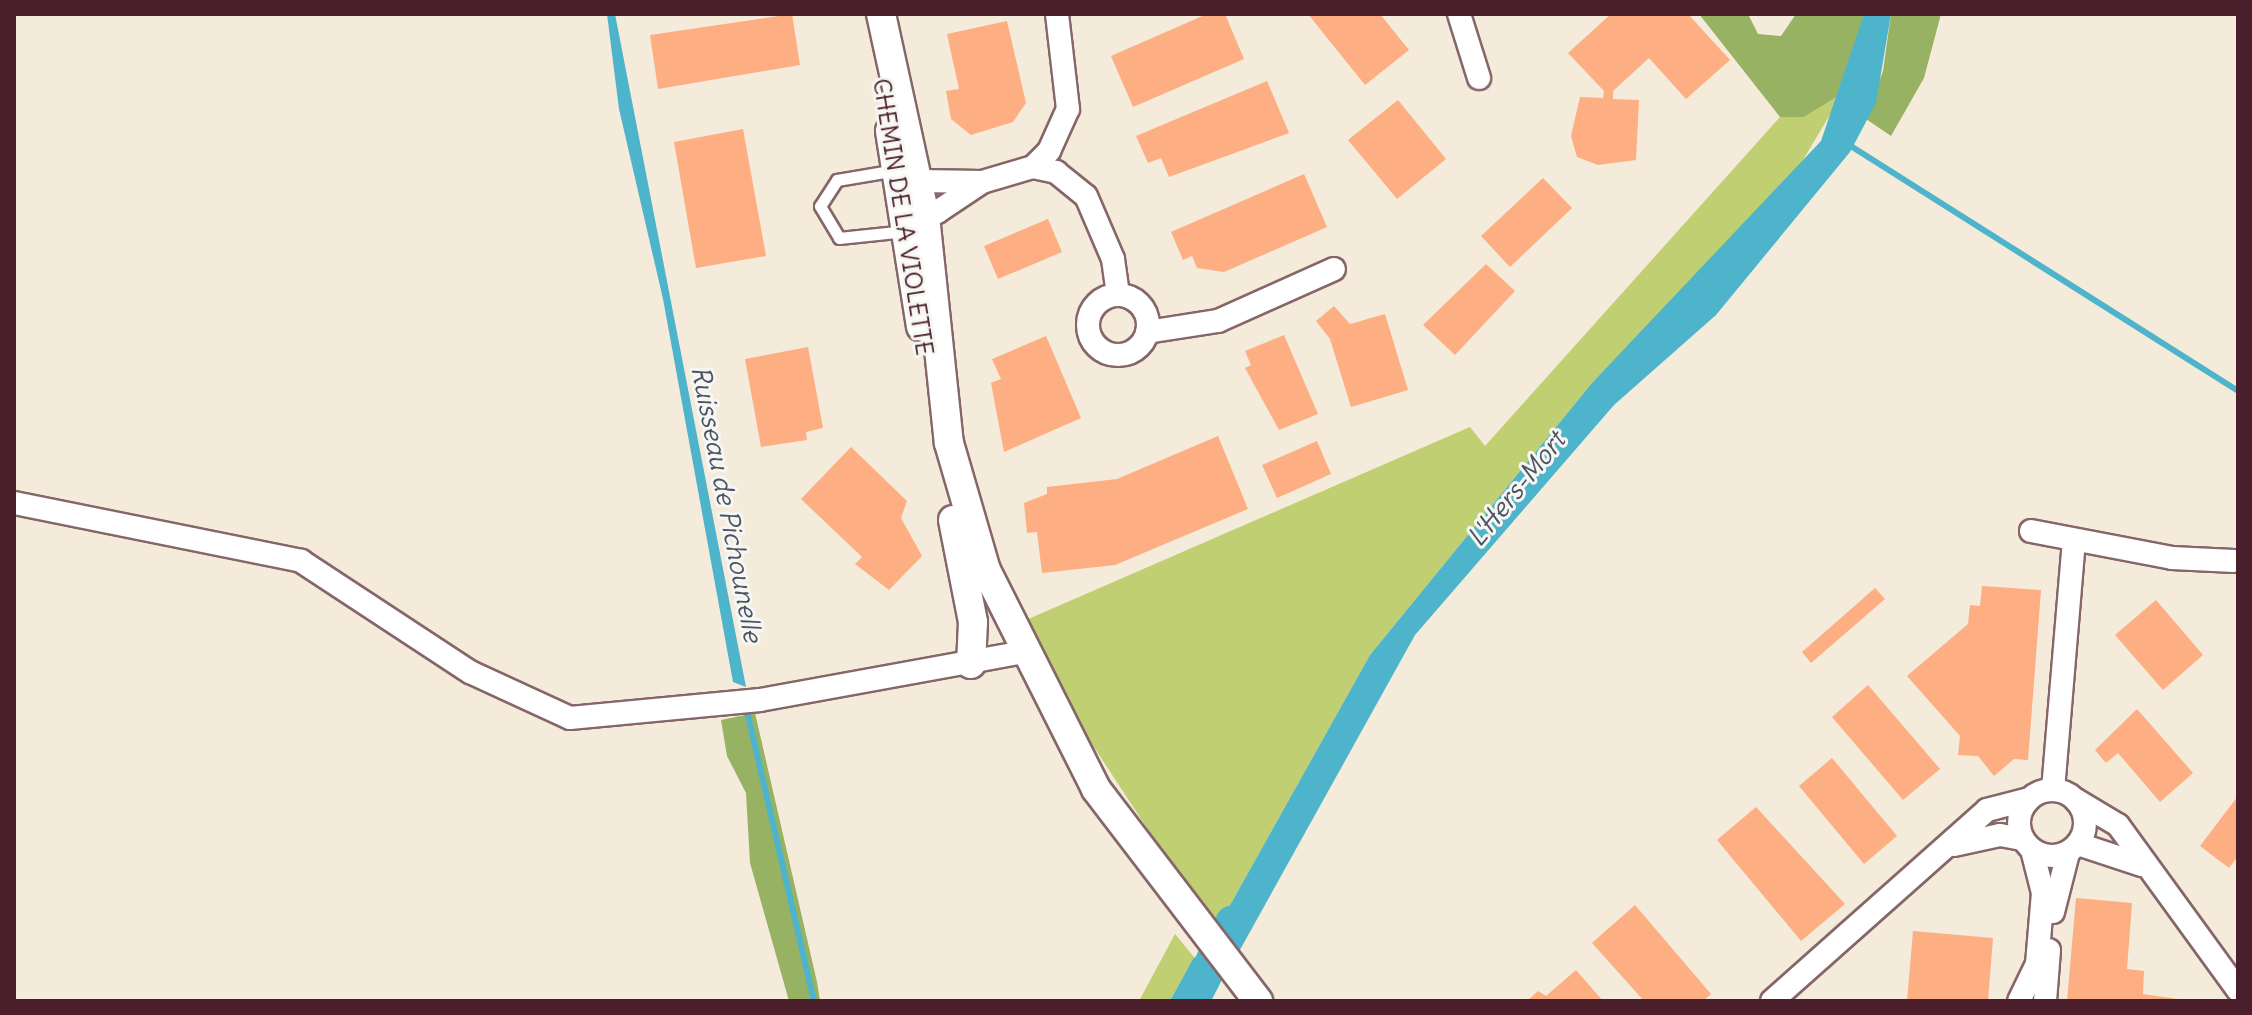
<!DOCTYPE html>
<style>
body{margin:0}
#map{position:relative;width:2252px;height:1015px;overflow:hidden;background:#f4ebda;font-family:Delius,sans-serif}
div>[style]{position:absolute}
.green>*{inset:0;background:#c0cf71}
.forest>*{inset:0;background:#98b263}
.water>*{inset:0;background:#4db4cb}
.stream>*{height:6px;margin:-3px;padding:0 3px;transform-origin:3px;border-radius:3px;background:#4db4cb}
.river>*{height:34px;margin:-17px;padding:0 17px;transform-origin:17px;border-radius:17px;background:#4db4cb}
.building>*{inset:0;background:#fdae83}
.roads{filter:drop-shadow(2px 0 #866668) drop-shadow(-2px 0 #866668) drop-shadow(0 2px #866668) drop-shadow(0 -2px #866668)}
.service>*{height:11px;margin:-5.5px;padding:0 5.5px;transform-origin:5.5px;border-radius:5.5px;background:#fff}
.minor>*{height:22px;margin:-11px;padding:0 11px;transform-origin:11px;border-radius:11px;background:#fff}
.minor>.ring{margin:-11px;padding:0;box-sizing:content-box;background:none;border:22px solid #fff;border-radius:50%}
.tertiary>*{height:28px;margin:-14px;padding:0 14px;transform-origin:14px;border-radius:14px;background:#fff}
span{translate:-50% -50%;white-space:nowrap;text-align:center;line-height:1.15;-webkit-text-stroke:6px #f6f6f2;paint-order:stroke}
.street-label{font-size:24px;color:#4a1f2b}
.water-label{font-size:26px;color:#4b5363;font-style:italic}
.frame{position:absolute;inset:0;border:16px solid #4a1f2b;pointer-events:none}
</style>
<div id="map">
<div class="green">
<i style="clip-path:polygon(1843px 93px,1797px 170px,1592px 383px,1370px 655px,1215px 932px,1073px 715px,1026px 620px,1470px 427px,1485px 446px,1780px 117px,1804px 117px)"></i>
<i style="clip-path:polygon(1175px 934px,1194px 957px,1170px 1001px,1139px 1001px)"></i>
</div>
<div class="forest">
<i style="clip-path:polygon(1699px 14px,1748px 14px,1758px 34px,1781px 36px,1796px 14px,1864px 14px,1843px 93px,1804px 117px,1780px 117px)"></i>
<i style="clip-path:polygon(1891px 14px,1941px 14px,1924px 78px,1891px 136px,1866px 119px,1883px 71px)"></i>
<i style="clip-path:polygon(755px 713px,817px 982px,820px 1001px,789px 1001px,750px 863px,746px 793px,727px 756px,721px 720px)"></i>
</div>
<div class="water">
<i style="clip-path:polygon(607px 14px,615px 14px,746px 687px,733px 682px,663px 299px,619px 109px)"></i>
<i style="clip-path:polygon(1864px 14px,1891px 14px,1876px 103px,1850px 152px,1716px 315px,1614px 405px,1415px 635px,1236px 957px,1215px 932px,1370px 655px,1592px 383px,1821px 141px)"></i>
<i style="clip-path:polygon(1194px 957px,1219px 985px,1210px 1001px,1170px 1001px)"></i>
</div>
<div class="stream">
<i style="left:1846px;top:143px;width:464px;rotate:32.3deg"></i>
<i style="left:746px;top:707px;width:302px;rotate:77deg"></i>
</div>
<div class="river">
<i style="left:1192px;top:1001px;width:88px;rotate:-62.9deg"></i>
</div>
<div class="building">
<i style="clip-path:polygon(792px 14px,800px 65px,658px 89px,650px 35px)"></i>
<i style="clip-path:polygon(1207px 14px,1225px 14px,1244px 59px,1133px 107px,1111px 56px)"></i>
<i style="clip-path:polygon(1308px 14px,1380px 14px,1409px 50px,1365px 85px)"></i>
<i style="clip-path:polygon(1611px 14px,1688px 14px,1730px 60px,1686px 99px,1649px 58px,1613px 91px,1613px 99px,1639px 100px,1636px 160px,1598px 165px,1577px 157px,1571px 136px,1580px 97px,1603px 98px,1604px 91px,1568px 53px)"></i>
<i style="clip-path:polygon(1007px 21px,1026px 103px,1013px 122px,971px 135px,951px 119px,946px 91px,959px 89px,947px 34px)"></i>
<i style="clip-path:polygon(1267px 81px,1289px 133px,1169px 177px,1161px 158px,1148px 163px,1136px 136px)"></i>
<i style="clip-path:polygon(1398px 100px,1446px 159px,1397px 199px,1348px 140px)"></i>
<i style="clip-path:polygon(743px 129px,766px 256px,696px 268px,674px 142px)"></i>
<i style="clip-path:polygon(1304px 174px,1327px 227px,1224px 272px,1197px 268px,1192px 256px,1183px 260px,1171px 232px)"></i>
<i style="clip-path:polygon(1543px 178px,1572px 208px,1510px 267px,1481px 236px)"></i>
<i style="clip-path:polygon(1048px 219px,1062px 252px,998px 279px,984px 246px)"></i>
<i style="clip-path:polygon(1486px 264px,1515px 291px,1455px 355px,1423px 325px)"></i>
<i style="clip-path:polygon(1334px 306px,1350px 324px,1385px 314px,1408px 390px,1351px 407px,1330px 339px,1316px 321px)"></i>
<i style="clip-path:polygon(1284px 335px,1318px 414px,1279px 430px,1245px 368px,1251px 365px,1245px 351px)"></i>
<i style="clip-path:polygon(1046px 336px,1081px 418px,1004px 452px,991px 383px,1001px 379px,992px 359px)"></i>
<i style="clip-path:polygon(808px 347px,823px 428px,806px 432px,807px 440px,761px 447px,745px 359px)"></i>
<i style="clip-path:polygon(1218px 436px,1248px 509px,1115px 565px,1042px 573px,1037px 532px,1027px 533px,1024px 503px,1047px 494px,1047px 487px,1117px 479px)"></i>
<i style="clip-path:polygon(1317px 441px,1331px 474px,1277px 498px,1262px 465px)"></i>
<i style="clip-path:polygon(851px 447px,907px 501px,901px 518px,922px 556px,889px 590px,855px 564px,862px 557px,801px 499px)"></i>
<i style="clip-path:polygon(1982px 586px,2041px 590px,2028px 760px,2014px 759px,1994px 776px,1978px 756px,1958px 755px,1960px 736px,1907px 676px,1968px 624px,1970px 605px,1980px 606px)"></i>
<i style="clip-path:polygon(1875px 588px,1885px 599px,1811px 663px,1802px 652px)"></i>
<i style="clip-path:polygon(2156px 600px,2203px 655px,2163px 690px,2115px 635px)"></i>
<i style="clip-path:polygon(1868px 685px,1940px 769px,1903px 800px,1832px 717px)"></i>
<i style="clip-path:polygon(2137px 709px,2193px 773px,2160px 802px,2118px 753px,2106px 763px,2095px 750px)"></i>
<i style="clip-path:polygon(1832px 758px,1897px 836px,1864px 864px,1799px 786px)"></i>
<i style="clip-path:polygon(2238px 796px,2238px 856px,2229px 868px,2200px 846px)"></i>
<i style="clip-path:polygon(1756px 807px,1845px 904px,1801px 941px,1717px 840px)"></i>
<i style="clip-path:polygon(2076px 898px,2132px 903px,2127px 969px,2144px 971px,2143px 994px,2191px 1001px,2067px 1001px)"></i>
<i style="clip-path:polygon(1635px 905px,1711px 994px,1703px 1001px,1644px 1001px,1592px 943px)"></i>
<i style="clip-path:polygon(1913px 931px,1993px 938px,1988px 1001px,1907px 1001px)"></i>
<i style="clip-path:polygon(1576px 970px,1603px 1001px,1527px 1001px,1538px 991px,1546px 996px)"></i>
</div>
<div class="roads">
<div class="service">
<i style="left:896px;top:170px;width:60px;rotate:170.4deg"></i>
<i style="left:837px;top:180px;width:31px;rotate:123deg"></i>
<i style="left:820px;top:206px;width:37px;rotate:59deg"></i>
<i style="left:839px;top:238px;width:67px;rotate:-6deg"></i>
</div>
<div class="minor">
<i style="left:1459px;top:14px;width:67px;rotate:72.6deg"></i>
<i style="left:1033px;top:167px;width:24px;rotate:12deg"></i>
<i style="left:1056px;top:172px;width:38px;rotate:39deg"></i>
<i style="left:1086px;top:196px;width:69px;rotate:66.8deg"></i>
<i style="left:1113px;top:259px;width:36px;rotate:82deg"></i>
<i style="left:982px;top:182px;width:63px;rotate:-179.1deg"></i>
<i style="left:919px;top:181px;width:26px;rotate:133deg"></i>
<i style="left:901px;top:200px;width:29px;rotate:34deg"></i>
<i style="left:925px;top:216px;width:13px;rotate:-18deg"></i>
<i style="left:937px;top:212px;width:54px;rotate:-33.7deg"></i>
<i style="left:982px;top:182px;width:53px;rotate:-16.4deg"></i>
<i style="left:1033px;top:167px;width:23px;rotate:-45deg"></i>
<i style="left:1049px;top:151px;width:46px;rotate:-65.7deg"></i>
<i style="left:1068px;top:109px;width:96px;rotate:-96.6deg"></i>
<i class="ring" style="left:1088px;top:295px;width:38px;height:38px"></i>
<i style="left:1147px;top:332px;width:72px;rotate:-8.8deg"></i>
<i style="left:1218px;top:321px;width:127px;rotate:-24.1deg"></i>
<i style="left:14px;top:503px;width:293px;rotate:11.4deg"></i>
<i style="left:301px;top:561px;width:202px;rotate:33.3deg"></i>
<i style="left:470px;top:672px;width:110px;rotate:24.7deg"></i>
<i style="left:570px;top:718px;width:191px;rotate:-5.4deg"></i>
<i style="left:760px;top:700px;width:267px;rotate:-10.3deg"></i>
<i style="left:2031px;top:531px;width:144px;rotate:10.8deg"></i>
<i style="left:2172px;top:558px;width:62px;rotate:2.8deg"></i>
<i style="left:2053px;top:790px;width:250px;rotate:-85.2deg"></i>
<i class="ring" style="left:2019px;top:790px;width:44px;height:44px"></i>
<i style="left:2076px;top:800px;width:49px;rotate:30.8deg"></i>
<i style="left:2118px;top:825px;width:204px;rotate:54deg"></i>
<i style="left:2078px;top:844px;width:67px;rotate:18.2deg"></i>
<i style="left:1954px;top:845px;width:47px;rotate:-12.3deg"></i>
<i style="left:2000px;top:835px;width:22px;rotate:10deg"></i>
<i style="left:2053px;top:912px;width:61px;rotate:-75.7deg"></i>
<i style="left:1772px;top:1001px;width:288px;rotate:-41.6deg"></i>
<i style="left:1987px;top:810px;width:43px;rotate:-14.7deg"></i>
<i style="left:2019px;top:1001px;width:41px;rotate:-64.1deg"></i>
<i style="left:2037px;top:964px;width:71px;rotate:-85.2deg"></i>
<i style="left:2043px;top:893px;width:44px;rotate:-104.3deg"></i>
<i style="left:2045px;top:1001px;width:51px;rotate:-85.5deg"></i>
</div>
<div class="tertiary">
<i style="left:881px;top:14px;width:207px;rotate:77.7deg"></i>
<i style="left:925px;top:216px;width:228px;rotate:84deg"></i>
<i style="left:949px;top:443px;width:132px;rotate:73.8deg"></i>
<i style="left:986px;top:570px;width:245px;rotate:63.3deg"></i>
<i style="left:1096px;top:789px;width:267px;rotate:52.6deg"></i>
<i style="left:890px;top:131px;width:198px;rotate:81deg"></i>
<i style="left:953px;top:520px;width:104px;rotate:78.9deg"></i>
<i style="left:973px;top:622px;width:42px;rotate:92.7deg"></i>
</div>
</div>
<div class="street-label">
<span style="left:903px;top:217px;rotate:81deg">CHEMIN DE LA VIOLETTE</span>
</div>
<div class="water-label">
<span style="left:1516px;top:489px;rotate:-51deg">L'Hers-Mort</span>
<span style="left:727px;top:504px;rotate:79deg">Ruisseau de Pichounelle</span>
</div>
<div class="frame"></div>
</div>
